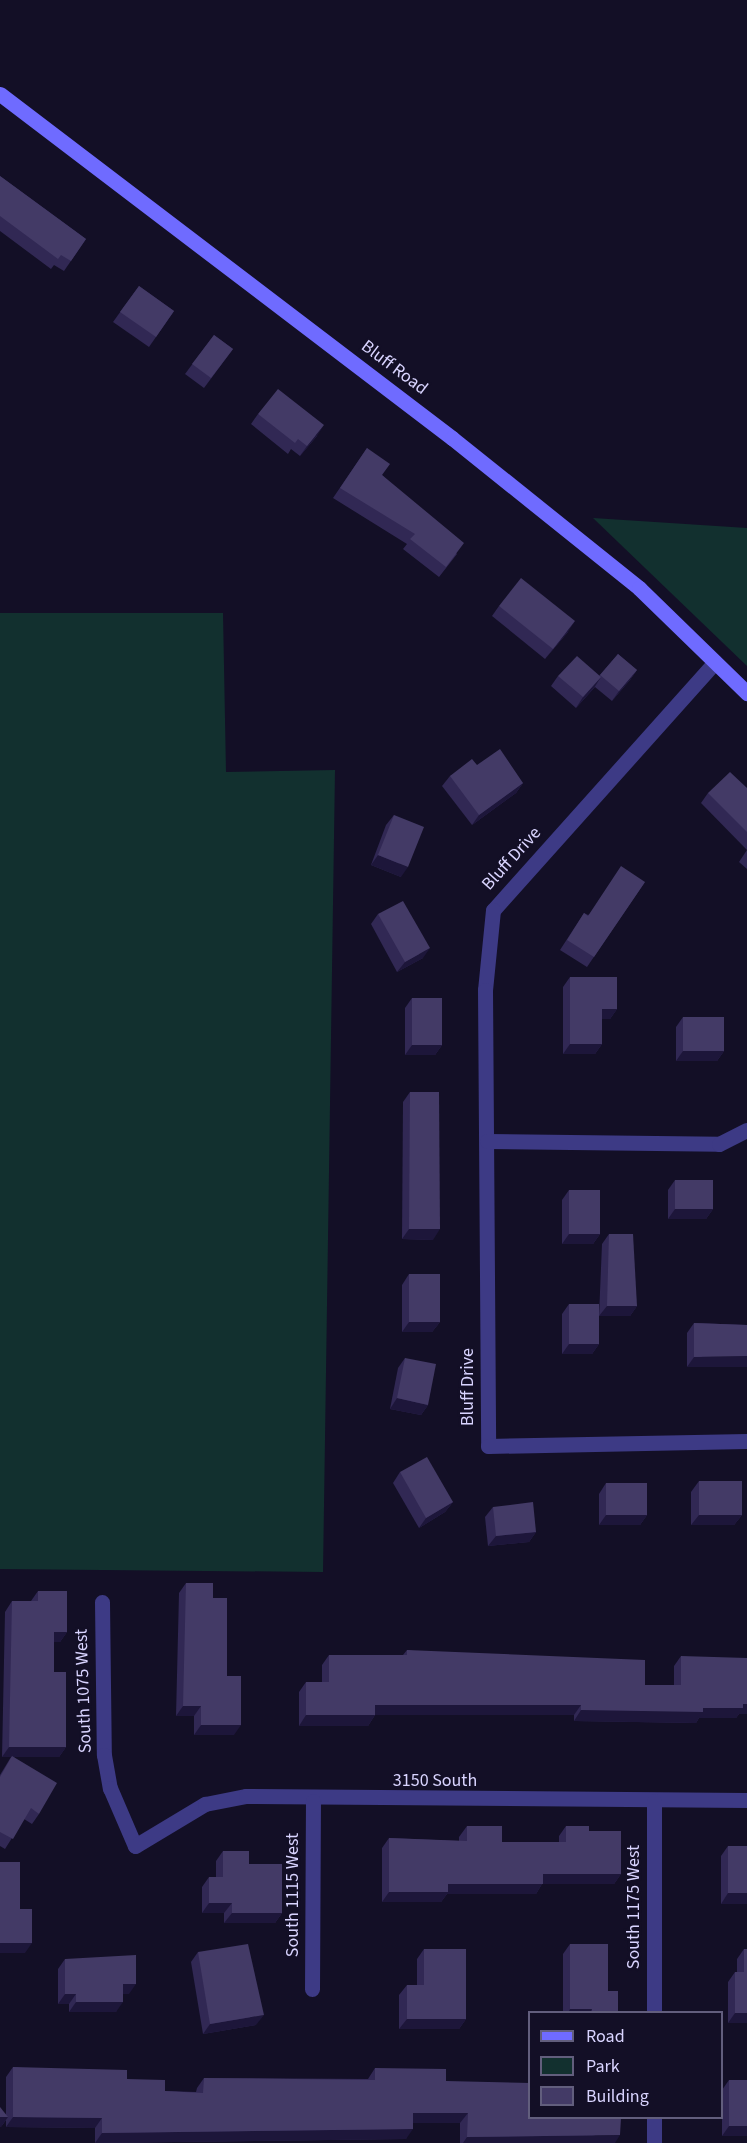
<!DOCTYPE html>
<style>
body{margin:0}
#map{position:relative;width:747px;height:2143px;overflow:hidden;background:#130f26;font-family:"Source Sans 3",sans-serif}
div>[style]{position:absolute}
.green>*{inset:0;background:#12302f}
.minor>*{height:15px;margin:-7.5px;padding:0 7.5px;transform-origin:7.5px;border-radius:7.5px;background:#3d3a85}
.secondary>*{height:15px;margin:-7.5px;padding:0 7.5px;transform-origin:7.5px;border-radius:7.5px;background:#6f6bff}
.wall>*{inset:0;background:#312854}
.shaded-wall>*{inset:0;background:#1d163a}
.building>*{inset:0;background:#433a66}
span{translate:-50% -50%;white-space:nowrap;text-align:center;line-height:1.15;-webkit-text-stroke:4.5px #130f26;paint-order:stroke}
.street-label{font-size:18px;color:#d9d4ff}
.legend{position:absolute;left:528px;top:2011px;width:195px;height:108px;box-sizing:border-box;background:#130f26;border:2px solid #625e7d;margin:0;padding:8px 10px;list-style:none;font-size:18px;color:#d9d4ff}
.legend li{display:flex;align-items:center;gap:12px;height:30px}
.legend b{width:30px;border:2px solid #625e7d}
</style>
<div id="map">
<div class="green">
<i style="clip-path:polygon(593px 518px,747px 528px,747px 666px)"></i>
<i style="clip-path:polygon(0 613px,223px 613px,226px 772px,335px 770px,323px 1572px,0 1569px)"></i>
</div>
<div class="minor">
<i style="left:715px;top:662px;width:333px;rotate:131.8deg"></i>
<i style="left:493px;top:910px;width:80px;rotate:95.7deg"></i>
<i style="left:485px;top:990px;width:456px;rotate:89.6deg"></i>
<i style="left:488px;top:1446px;width:259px;rotate:-1.1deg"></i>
<i style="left:487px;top:1141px;width:232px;rotate:0.7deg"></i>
<i style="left:719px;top:1144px;width:31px;rotate:-27deg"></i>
<i style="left:102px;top:1602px;width:153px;rotate:89.3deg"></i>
<i style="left:104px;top:1755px;width:34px;rotate:80deg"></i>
<i style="left:110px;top:1788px;width:63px;rotate:66.7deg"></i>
<i style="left:135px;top:1846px;width:82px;rotate:-31deg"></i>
<i style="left:205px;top:1804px;width:42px;rotate:-11deg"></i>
<i style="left:246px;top:1796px;width:501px;rotate:0.46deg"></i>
<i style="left:654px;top:1801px;width:211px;rotate:90deg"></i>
<i style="left:312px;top:1989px;width:188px;rotate:-89.7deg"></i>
<i style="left:654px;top:2118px;width:25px;rotate:90deg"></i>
</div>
<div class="secondary">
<i style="left:0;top:94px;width:568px;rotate:37.27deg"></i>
<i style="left:452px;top:438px;width:240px;rotate:38.7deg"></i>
<i style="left:639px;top:588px;width:151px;rotate:44.2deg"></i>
</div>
<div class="wall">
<i style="clip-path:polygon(0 176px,86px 239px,64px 271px,54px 265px,51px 269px,0 231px)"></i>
<i style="clip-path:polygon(139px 286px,174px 311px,149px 347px,113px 322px)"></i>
<i style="clip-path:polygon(214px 335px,233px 349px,204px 388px,185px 374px)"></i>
<i style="clip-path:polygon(258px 414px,317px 436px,300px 456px,291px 449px,288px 454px,251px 424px)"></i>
<i style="clip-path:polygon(367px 448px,382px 475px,457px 554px,439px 577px,403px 549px,407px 544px,333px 498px)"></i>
<i style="clip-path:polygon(499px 606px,568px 632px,545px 659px,492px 616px)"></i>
<i style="clip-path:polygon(618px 654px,637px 670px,630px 680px,612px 701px,595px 687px,576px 708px,551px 686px,558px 676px,599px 676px)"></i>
<i style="clip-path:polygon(477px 765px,523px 783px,516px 793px,472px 825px,442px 786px,450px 776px)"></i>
<i style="clip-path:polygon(747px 788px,747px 850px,701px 803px,708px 793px)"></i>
<i style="clip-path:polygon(394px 815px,401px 877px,371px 865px,386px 825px)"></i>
<i style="clip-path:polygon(747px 850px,747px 869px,739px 862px)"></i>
<i style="clip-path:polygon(645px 882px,587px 967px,560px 950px,584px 913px,588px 915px)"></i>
<i style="clip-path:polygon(378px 914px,423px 958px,397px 972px,371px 924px)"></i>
<i style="clip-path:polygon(570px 977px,617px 1009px,610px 1019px,602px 1019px,602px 1044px,595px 1054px,563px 1054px,563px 987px)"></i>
<i style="clip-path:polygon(412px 998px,442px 1045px,435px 1055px,405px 1055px,405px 1008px)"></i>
<i style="clip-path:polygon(683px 1017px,724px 1051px,717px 1061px,676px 1061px,676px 1027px)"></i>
<i style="clip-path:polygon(410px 1092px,433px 1240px,402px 1239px,403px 1102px)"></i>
<i style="clip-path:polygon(675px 1180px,713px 1209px,706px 1219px,668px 1219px,668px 1190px)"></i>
<i style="clip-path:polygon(569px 1190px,600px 1234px,593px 1244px,562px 1244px,562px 1200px)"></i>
<i style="clip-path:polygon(609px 1234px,637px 1306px,630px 1316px,599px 1316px,599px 1344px,592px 1354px,562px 1354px,562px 1314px,569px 1304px,599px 1316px,602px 1244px)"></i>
<i style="clip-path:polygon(409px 1274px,440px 1322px,432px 1332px,402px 1332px,402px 1285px)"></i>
<i style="clip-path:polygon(694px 1323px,747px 1325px,687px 1367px,687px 1333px)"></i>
<i style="clip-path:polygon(405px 1358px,428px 1405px,421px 1415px,390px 1409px,398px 1368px)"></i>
<i style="clip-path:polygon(400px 1472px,453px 1502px,445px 1512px,419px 1528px,393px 1483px)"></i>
<i style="clip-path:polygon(699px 1481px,742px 1515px,734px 1525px,691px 1525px,691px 1492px)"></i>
<i style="clip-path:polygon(606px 1483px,647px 1515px,640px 1525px,599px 1525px,599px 1494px)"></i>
<i style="clip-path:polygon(493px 1507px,536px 1532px,529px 1542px,488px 1546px,485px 1517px)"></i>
<i style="clip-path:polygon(186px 1583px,213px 1598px,234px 1735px,194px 1735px,194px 1716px,176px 1716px,179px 1593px)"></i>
<i style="clip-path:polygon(38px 1591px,67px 1632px,60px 1642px,54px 1642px,54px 1672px,66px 1747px,59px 1757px,14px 1757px,39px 1814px,32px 1824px,24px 1819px,5px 1849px,0 1846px,0 1775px,11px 1757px,2px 1757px,5px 1612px,12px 1601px,31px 1601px)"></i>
<i style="clip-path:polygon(407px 1650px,645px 1685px,674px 1685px,674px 1666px,681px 1656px,747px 1714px,739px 1714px,736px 1718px,699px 1718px,696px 1723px,574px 1721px,574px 1715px,375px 1715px,368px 1726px,299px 1726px,299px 1692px,306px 1682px,322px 1682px,322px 1665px,329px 1655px,403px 1655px)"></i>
<i style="clip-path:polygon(467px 1826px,502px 1842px,559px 1842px,559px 1836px,566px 1826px,589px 1831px,621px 1874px,614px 1884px,542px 1884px,536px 1894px,447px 1894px,441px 1902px,382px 1902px,382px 1848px,389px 1838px,459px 1841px,459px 1837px)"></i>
<i style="clip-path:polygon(728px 1846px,747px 1904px,721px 1904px,721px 1856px)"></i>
<i style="clip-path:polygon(223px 1851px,249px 1864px,282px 1913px,275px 1923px,224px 1923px,224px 1913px,202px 1913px,202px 1887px,209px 1877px,216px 1877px,216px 1861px)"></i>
<i style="clip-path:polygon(570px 1944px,608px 1991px,618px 2013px,563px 2013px,563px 1954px)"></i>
<i style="clip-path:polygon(424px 1949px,466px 2019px,459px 2029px,399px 2029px,399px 1995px,407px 1985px,417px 1985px,417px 1959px)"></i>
<i style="clip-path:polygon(744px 1949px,747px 2023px,728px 2023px,728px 1982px,735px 1972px,737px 1972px,737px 1959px)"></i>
<i style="clip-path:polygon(198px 1952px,256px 2025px,203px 2034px,191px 1962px)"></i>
<i style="clip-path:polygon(65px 1959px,129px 1994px,123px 1994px,116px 2012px,69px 2012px,69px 2004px,58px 2004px,58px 1969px)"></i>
<i style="clip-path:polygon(13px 2067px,127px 2079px,165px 2091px,196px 2092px,197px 2088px,204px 2078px,368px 2079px,375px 2068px,446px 2081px,615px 2143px,460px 2143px,460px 2123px,413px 2123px,406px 2139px,95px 2143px,95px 2128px,6px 2127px,6px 2120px,1px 2127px,6px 2114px,6px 2077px)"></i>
<i style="clip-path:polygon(729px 2080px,747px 2136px,722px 2136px,722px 2090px)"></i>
</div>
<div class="shaded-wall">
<i style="clip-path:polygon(324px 425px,317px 436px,300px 456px,307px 446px)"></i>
<i style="clip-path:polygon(575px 621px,568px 632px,545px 659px,553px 649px)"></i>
<i style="clip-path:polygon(637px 670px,630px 680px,612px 701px,619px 691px)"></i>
<i style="clip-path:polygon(601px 677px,594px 688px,576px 708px,583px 697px)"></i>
<i style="clip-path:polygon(523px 783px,516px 793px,472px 825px,479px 815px)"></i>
<i style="clip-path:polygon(378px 855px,408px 867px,401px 877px,371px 865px)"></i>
<i style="clip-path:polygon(430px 948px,423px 958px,397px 972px,405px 962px)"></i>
<i style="clip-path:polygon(602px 1009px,617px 1009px,610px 1019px,595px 1019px)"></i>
<i style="clip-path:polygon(570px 1044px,602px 1044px,595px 1054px,563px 1054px)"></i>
<i style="clip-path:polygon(412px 1045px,442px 1045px,435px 1055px,405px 1055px)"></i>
<i style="clip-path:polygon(683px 1051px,724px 1051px,717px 1061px,676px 1061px)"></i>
<i style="clip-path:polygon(675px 1209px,713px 1209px,706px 1219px,668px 1219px)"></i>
<i style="clip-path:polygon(409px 1229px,440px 1229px,433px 1240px,402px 1239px)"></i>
<i style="clip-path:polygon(569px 1234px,600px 1234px,593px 1244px,562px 1244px)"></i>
<i style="clip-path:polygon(607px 1306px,637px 1306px,630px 1316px,599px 1316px)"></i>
<i style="clip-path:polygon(409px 1322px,440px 1322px,432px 1332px,402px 1332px)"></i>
<i style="clip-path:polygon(569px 1344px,599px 1344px,592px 1354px,562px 1354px)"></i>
<i style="clip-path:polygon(747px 1356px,747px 1367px,687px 1367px,694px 1357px)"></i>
<i style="clip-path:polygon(397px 1398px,428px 1405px,421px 1415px,390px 1409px)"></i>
<i style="clip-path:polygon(453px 1502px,445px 1512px,419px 1528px,426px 1518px)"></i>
<i style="clip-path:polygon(606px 1515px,647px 1515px,640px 1525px,599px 1525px)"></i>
<i style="clip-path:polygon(699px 1515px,742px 1515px,734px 1525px,691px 1525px)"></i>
<i style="clip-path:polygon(536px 1532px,529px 1542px,488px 1546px,496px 1536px)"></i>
<i style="clip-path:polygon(54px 1632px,67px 1632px,60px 1642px,47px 1642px)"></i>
<i style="clip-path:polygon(743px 1704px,747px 1704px,747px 1714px,739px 1714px,736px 1718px,699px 1718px,696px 1723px,574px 1721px,581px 1710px,703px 1708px)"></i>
<i style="clip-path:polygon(375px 1705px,581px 1705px,574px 1715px,368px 1715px)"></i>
<i style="clip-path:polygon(183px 1706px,201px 1706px,194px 1716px,176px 1716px)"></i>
<i style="clip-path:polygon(306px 1715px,375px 1715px,368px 1726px,299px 1726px)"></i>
<i style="clip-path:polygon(201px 1725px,241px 1725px,234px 1735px,194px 1735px)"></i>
<i style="clip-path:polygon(9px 1747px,66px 1747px,59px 1757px,2px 1757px)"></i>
<i style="clip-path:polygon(543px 1874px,621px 1874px,614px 1884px,542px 1884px,536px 1894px,447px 1894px,441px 1902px,382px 1902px,389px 1892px,448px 1884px)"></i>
<i style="clip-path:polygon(728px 1893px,747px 1893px,747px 1904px,721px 1904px)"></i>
<i style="clip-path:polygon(209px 1903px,232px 1903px,224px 1913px,202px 1913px)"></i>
<i style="clip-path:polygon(232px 1913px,282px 1913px,275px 1923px,224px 1923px)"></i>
<i style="clip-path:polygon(0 1943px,32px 1943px,25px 1953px,0 1953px)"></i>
<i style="clip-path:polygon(123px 1984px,136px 1984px,129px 1994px,116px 1994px)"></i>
<i style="clip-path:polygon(65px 1994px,76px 1994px,69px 2004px,58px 2004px)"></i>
<i style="clip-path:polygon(76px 2002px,123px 2002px,116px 2012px,69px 2012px)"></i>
<i style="clip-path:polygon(570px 2009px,592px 2009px,590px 2013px,568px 2013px)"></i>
<i style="clip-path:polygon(735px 2013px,747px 2013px,747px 2023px,728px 2023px)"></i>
<i style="clip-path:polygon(264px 2015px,256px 2025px,203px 2034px,210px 2024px)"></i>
<i style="clip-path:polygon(407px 2019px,466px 2019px,459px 2029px,399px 2029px)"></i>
<i style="clip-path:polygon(413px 2113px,468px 2113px,460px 2123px,406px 2123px)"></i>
<i style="clip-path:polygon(0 2117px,8px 2117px,1px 2127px,0 2127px)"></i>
<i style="clip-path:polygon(13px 2117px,102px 2118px,95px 2128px,6px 2127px)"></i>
<i style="clip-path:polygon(729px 2126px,747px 2126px,747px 2136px,722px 2136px)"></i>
<i style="clip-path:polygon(413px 2129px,406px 2139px,95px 2143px,102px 2133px)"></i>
<i style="clip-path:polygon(620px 2135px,615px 2143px,463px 2143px,467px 2137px)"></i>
</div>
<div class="building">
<i style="clip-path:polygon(0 176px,86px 239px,71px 261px,61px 255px,58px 259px,0 216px)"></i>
<i style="clip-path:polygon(139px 286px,174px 311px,156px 337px,120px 312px)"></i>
<i style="clip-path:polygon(214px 335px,233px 349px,211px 378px,192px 364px)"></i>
<i style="clip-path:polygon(278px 389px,324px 425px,307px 446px,298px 439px,295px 443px,258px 414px)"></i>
<i style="clip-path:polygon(367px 448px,390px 464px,382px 475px,464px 543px,446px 567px,410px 539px,415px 534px,340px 488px)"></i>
<i style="clip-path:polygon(521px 578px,575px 621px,553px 649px,499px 606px)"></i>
<i style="clip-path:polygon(618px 654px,637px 670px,619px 691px,600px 675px)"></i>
<i style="clip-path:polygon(577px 656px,601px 677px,583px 697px,558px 676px)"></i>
<i style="clip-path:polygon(500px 749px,523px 783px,479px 815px,450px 776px,472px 759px,477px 765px)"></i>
<i style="clip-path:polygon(730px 772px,747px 788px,747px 832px,708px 793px)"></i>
<i style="clip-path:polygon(394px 815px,424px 827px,408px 867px,378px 855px)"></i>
<i style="clip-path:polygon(621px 866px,645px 882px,594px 957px,567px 940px,584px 913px,588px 916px)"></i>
<i style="clip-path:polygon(403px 901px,430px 948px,405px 962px,378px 914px)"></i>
<i style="clip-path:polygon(570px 977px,617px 977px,617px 1009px,602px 1009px,602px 1044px,570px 1044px)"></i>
<i style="clip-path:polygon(412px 998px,442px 998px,442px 1045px,412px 1045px)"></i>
<i style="clip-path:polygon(683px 1017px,724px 1017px,724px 1051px,683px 1051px)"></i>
<i style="clip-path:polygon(410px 1092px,439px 1092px,440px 1229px,409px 1229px)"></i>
<i style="clip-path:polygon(675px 1180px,713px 1180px,713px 1209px,675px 1209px)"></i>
<i style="clip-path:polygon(569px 1190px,600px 1190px,600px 1234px,569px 1234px)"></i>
<i style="clip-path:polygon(609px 1234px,633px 1234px,637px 1306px,607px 1306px)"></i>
<i style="clip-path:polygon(409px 1274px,440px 1274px,440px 1322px,409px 1322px)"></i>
<i style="clip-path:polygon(569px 1304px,599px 1304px,599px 1344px,569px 1344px)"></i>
<i style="clip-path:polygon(694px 1323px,747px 1325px,747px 1356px,694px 1357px)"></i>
<i style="clip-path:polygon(405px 1358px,436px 1364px,428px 1405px,397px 1398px)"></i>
<i style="clip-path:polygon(427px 1457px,453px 1502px,426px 1518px,400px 1472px)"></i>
<i style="clip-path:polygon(699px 1481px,742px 1481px,742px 1515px,699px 1515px)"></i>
<i style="clip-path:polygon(606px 1483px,647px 1483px,647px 1515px,606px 1515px)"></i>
<i style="clip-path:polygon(533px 1502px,536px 1532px,496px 1536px,493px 1507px)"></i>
<i style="clip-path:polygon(186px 1583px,213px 1583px,213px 1598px,227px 1598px,227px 1676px,241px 1676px,241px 1725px,201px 1725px,201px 1706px,183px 1706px)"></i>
<i style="clip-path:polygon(38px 1591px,67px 1591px,67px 1632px,54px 1632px,54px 1672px,66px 1672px,66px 1747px,9px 1747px,12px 1601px,38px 1601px)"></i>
<i style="clip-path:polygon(407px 1650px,645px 1660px,645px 1685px,681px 1685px,681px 1656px,747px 1658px,747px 1704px,743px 1704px,743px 1708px,703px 1708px,703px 1712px,581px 1710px,581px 1705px,375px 1705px,375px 1715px,306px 1715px,306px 1682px,329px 1682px,329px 1655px,407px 1655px)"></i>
<i style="clip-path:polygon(12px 1756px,57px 1783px,39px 1814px,31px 1808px,13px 1839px,0 1832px,0 1777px)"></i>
<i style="clip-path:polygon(467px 1826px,502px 1826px,502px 1842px,566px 1842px,566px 1826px,589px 1826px,589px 1831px,621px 1831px,621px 1874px,543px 1874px,543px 1884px,448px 1884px,448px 1892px,389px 1892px,389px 1838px,467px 1841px)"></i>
<i style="clip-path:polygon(728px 1846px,747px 1846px,747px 1893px,728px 1893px)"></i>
<i style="clip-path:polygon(223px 1851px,249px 1851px,249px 1864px,282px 1864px,282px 1913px,232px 1913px,232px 1903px,209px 1903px,209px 1877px,223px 1877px)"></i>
<i style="clip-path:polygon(0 1862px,20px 1862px,20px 1909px,32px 1909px,32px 1943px,0 1943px)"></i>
<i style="clip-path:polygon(248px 1944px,264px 2015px,210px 2024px,198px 1952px)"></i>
<i style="clip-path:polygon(570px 1944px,608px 1944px,608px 1991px,618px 1991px,618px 2013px,592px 2013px,592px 2009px,570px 2009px)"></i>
<i style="clip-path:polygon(424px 1949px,466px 1949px,466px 2019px,407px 2019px,407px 1985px,424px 1985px)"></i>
<i style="clip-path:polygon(744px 1949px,747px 1949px,747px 2013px,735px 2013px,735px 1972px,744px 1972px)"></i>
<i style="clip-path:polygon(136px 1955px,136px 1984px,123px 1984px,123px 2002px,76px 2002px,76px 1994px,65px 1994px,65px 1959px)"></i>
<i style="clip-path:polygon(13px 2067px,127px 2070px,127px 2079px,165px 2080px,165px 2091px,203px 2093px,204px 2078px,375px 2080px,375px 2068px,446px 2069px,446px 2081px,530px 2083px,530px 2118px,621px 2118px,620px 2135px,467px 2137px,468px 2113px,413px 2113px,413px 2129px,102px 2133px,102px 2118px,13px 2117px)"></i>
<i style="clip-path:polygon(729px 2080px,747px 2080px,747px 2126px,729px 2126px)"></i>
<i style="clip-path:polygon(0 2107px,8px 2117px,0 2117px)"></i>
</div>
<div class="street-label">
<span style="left:394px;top:368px;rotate:37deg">Bluff Road</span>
<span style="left:512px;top:859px;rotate:-48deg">Bluff Drive</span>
<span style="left:468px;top:1387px;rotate:-90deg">Bluff Drive</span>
<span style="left:84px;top:1691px;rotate:-92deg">South 1075 West</span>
<span style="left:435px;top:1781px">3150 South</span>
<span style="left:293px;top:1895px;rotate:-90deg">South 1115 West</span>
<span style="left:634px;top:1907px;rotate:-90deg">South 1175 West</span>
</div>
<ul class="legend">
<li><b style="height:8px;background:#6f6bff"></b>Road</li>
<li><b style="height:16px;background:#12302f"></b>Park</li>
<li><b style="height:16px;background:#433a66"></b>Building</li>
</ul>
</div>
